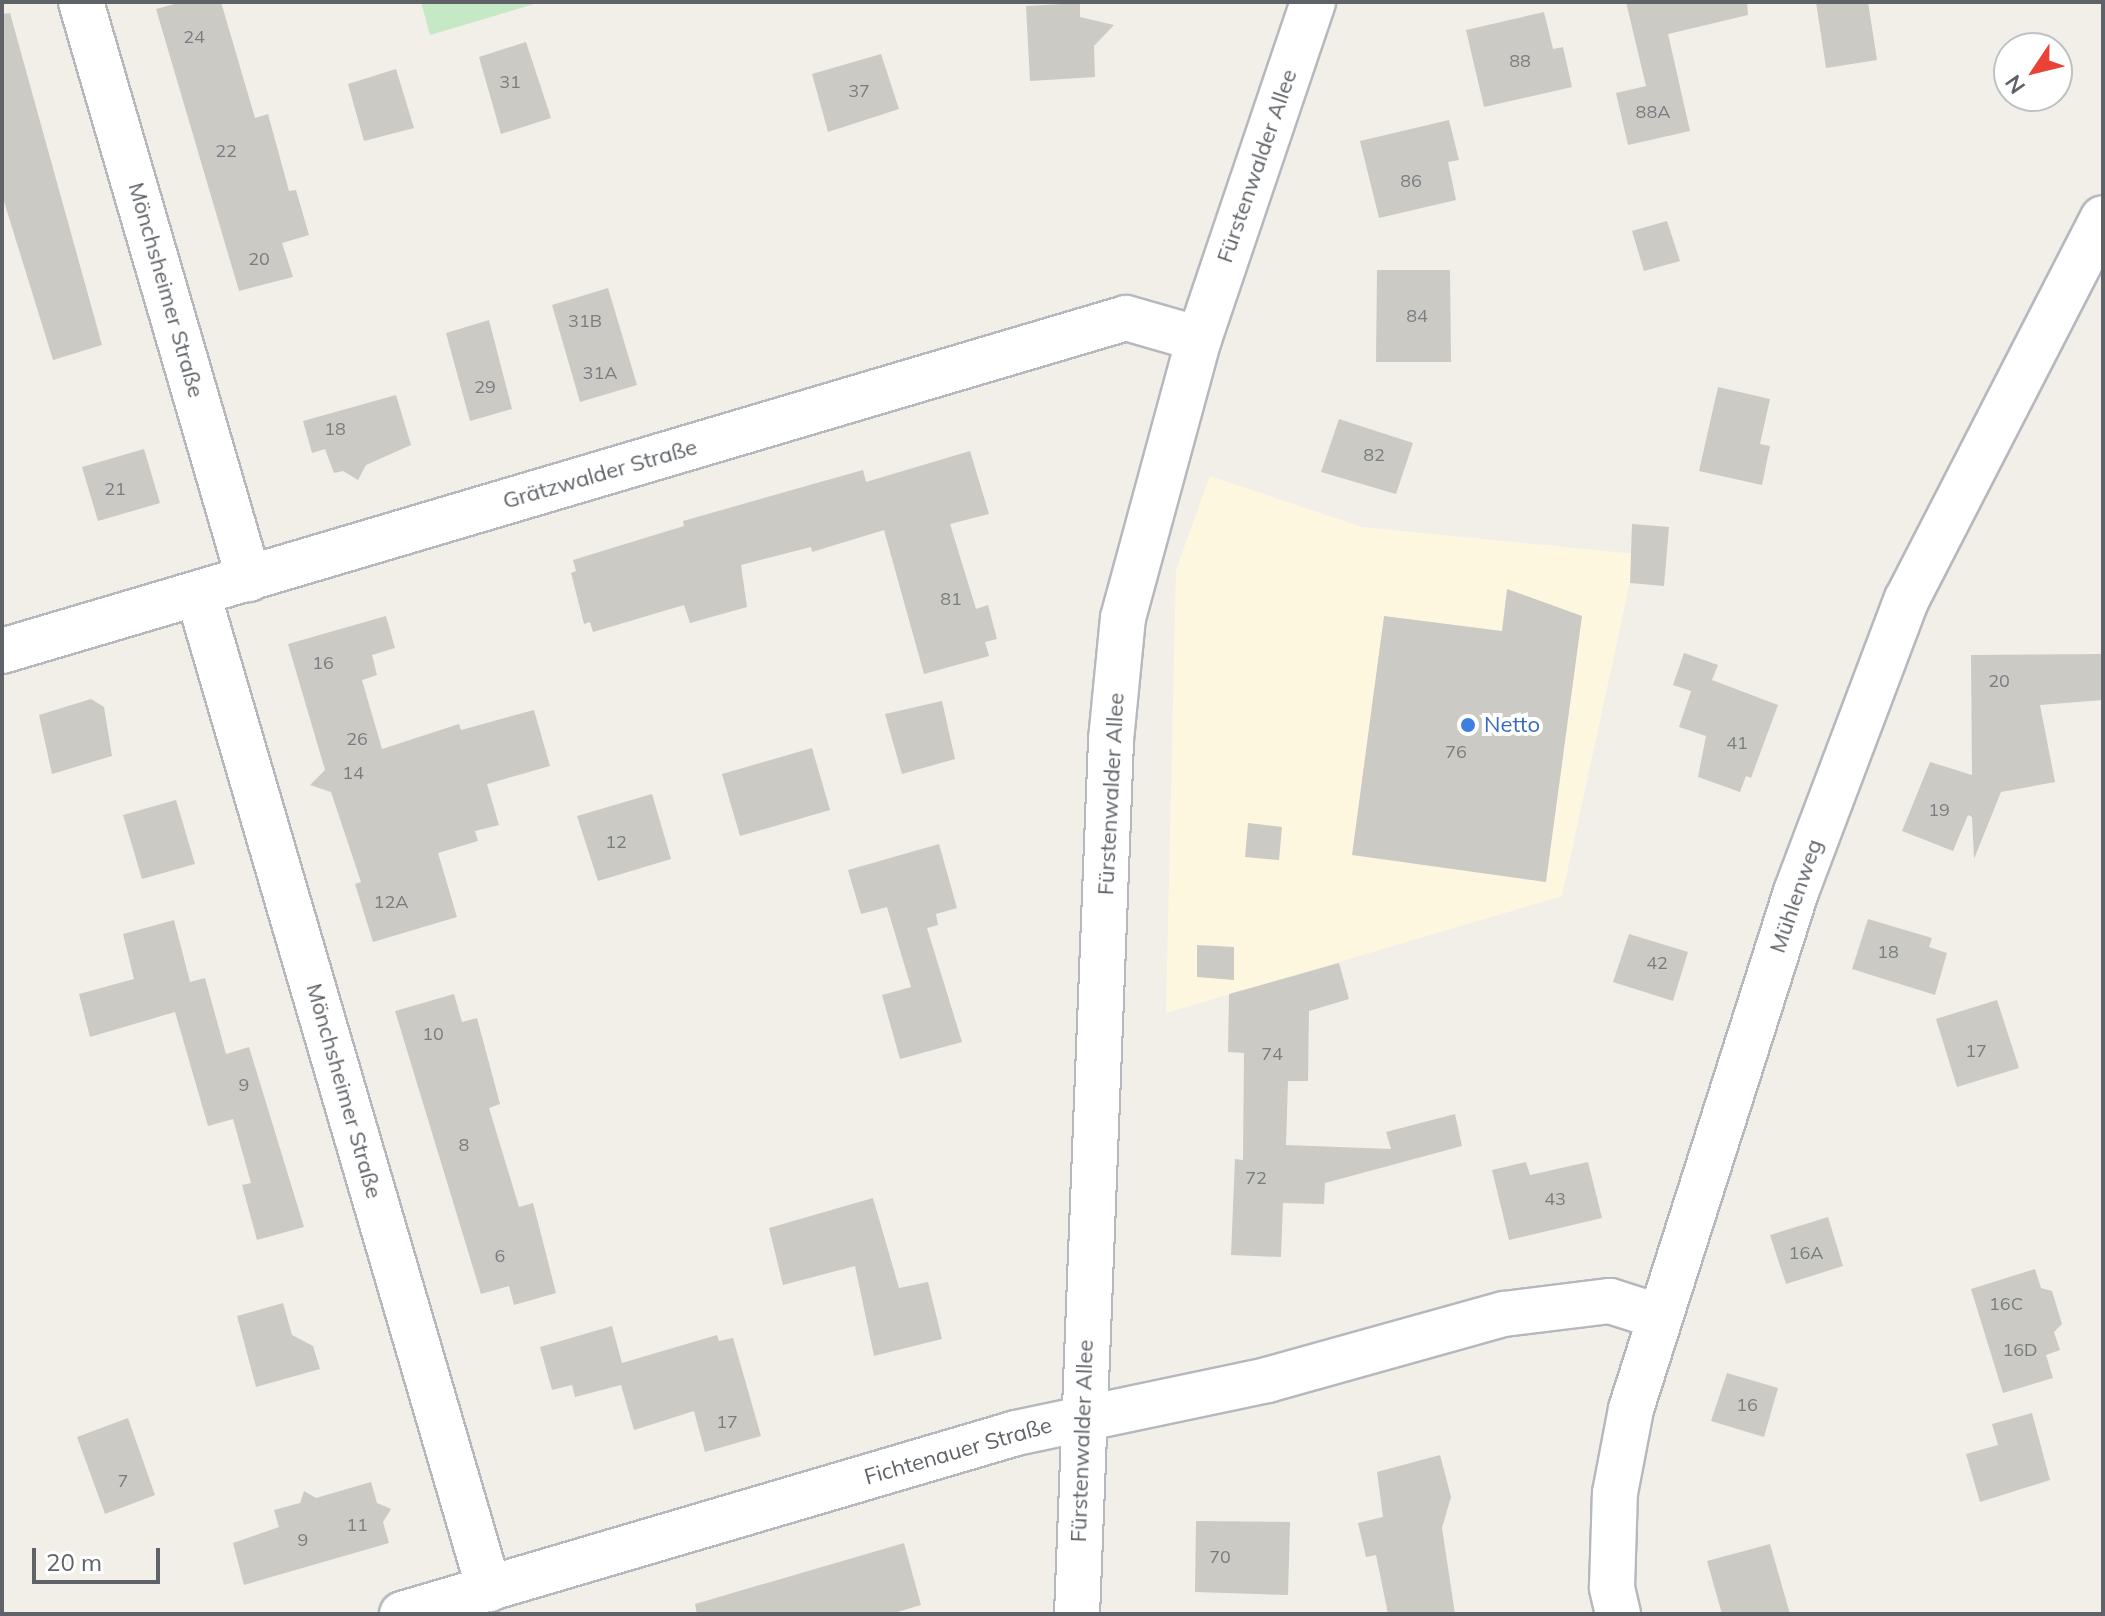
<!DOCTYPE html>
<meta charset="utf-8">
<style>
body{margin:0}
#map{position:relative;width:2105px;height:1616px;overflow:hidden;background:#f1efe8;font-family:Mulish,sans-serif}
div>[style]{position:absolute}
.commercial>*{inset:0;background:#fef7e0}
.green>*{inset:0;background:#c5e8c5}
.building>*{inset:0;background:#cccac5}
.roads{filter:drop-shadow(2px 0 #b5b8bc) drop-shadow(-2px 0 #b5b8bc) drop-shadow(0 2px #b5b8bc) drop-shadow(0 -2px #b5b8bc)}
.street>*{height:44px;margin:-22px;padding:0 22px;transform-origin:22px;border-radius:22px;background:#fff}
.secondary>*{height:44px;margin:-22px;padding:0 22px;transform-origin:22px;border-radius:22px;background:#fff}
.dots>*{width:22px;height:22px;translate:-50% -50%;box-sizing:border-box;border:4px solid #fff;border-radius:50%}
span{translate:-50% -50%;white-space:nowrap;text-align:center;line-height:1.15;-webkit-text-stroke:8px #fff;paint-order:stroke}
.number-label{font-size:18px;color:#7a7d7f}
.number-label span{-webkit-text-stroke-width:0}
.street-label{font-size:22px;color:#5f6368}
.shop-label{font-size:22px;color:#366cbe}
.left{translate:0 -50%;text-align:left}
.frame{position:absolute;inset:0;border:4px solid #5f6368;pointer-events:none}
.north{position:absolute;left:1993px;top:32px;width:80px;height:80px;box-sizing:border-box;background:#fff;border:2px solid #bfc1c3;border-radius:50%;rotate:235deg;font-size:22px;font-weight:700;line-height:32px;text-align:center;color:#5f6368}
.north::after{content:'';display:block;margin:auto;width:28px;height:36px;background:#ea4335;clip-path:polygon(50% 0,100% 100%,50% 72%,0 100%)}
.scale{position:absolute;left:32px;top:1548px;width:128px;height:36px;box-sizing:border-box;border:4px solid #5f6368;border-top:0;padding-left:10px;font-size:24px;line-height:28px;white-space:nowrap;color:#5f6368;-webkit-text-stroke:6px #fff;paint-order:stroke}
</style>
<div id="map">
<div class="commercial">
<i style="clip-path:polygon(1210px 476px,1362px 527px,1636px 554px,1562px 896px,1166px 1013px,1176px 570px)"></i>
</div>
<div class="green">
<i style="clip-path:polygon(421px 2px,541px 2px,430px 35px)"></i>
</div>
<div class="building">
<i style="clip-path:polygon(182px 2px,221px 2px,255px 118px,268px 114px,289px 191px,296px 190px,309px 235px,282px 243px,293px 277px,239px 291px,156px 9px)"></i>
<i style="clip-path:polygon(1626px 2px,1747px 2px,1748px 15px,1668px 34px,1690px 131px,1628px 145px,1616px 93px,1646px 86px)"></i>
<i style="clip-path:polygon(1816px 2px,1868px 2px,1877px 60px,1826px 68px)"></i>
<i style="clip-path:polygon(1080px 3px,1080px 17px,1114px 25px,1094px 46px,1095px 77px,1030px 81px,1026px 6px)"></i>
<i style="clip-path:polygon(1544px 12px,1553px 49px,1563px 47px,1572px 87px,1484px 107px,1466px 30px)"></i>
<i style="clip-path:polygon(10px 13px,102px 345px,53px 360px,2px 195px,2px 14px)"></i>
<i style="clip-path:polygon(526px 42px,551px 118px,501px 134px,479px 57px)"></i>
<i style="clip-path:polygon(881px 54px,899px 109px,828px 132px,812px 74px)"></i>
<i style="clip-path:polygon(396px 69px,414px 128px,364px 141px,348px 84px)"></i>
<i style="clip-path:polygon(1449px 120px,1459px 160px,1448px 162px,1456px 200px,1379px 218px,1360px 141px)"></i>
<i style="clip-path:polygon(1667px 221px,1680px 261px,1644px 271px,1632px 231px)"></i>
<i style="clip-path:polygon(1377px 270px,1450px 270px,1451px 362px,1376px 362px)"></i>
<i style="clip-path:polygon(608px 288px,637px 385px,580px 402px,552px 305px)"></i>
<i style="clip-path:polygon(489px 320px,512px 409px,470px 421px,446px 333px)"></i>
<i style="clip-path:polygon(1718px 387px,1770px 399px,1760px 444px,1770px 446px,1762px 485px,1699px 471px)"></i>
<i style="clip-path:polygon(396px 395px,411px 445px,366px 465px,358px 480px,343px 471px,334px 473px,325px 449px,312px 453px,303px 421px)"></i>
<i style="clip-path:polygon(1339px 419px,1413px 443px,1396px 494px,1321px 472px)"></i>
<i style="clip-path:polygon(144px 449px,160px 503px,98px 521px,82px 467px)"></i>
<i style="clip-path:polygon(970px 451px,989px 514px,950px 524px,976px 609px,988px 605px,997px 639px,985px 642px,989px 656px,924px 674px,884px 530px,812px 552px,811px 547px,741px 565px,747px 607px,690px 623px,684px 605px,593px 632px,590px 622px,584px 624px,571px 573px,576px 571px,573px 560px,684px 526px,683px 521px,863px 470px,866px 482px)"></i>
<i style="clip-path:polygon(1632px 524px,1669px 527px,1664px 586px,1630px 583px)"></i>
<i style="clip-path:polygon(1507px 589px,1582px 616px,1546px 882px,1352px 855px,1384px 616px,1502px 631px)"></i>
<i style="clip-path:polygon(386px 616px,395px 648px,372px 655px,377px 675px,362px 680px,382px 749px,459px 724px,461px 730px,534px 710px,550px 766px,487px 784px,499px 825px,475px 831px,478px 841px,438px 853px,457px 917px,373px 942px,355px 884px,361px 882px,331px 792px,310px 785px,325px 770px,288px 644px)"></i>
<i style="clip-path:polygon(1684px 653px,1718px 665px,1712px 680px,1778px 705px,1751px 778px,1746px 776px,1740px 792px,1698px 777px,1706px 736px,1679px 727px,1691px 691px,1673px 685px)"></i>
<i style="clip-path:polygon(2103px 654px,2103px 700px,2040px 705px,2055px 782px,2001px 792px,1974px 859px,1972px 817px,1968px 815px,1953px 851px,1902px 831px,1930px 762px,1972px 775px,1971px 655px)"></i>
<i style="clip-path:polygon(91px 699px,104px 707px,112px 756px,52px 774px,39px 715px)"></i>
<i style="clip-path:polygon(942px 701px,955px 759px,902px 774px,885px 714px)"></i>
<i style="clip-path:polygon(812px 748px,830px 810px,740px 836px,722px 774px)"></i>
<i style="clip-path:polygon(652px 794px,671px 859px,598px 881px,577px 816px)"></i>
<i style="clip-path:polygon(176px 800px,195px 864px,142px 879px,123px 815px)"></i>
<i style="clip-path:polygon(1248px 823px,1282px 827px,1279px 860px,1245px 857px)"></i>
<i style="clip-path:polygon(939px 844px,957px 908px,936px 914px,938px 925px,927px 928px,962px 1042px,900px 1059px,882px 995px,911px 987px,887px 907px,861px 914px,848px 870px)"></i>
<i style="clip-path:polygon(1868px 919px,1932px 938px,1929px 947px,1947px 953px,1935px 995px,1852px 969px)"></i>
<i style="clip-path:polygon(174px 920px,190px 982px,205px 978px,226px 1054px,249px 1047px,304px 1227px,257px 1240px,242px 1185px,251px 1183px,233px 1119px,208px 1126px,175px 1012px,90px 1037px,79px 994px,134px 979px,123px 934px)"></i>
<i style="clip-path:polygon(1629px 934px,1688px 952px,1673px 1001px,1613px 982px)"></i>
<i style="clip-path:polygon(1197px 945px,1234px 947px,1234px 980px,1197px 977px)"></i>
<i style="clip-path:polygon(1339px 963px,1349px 999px,1309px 1011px,1308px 1081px,1288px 1081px,1286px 1145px,1391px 1149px,1386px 1132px,1455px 1114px,1462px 1146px,1325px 1183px,1324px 1204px,1283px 1203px,1281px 1257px,1231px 1255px,1235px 1159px,1243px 1160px,1244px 1053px,1228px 1052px,1229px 994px)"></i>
<i style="clip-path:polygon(454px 994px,462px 1022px,477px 1018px,500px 1104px,489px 1108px,519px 1207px,533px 1203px,556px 1293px,514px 1305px,509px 1286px,481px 1294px,395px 1011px)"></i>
<i style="clip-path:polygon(1997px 1000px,2019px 1068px,1957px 1087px,1936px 1019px)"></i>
<i style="clip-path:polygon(1526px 1162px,1530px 1175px,1588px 1162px,1602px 1218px,1509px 1240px,1492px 1170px)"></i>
<i style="clip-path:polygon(873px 1198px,899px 1288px,928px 1282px,942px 1339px,874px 1356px,855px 1266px,783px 1285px,769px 1228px)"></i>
<i style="clip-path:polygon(1828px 1217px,1843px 1266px,1786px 1284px,1770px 1235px)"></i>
<i style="clip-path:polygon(2035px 1269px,2041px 1288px,2052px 1291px,2062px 1324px,2054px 1332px,2060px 1350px,2046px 1355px,2053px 1378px,2003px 1393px,1971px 1289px)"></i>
<i style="clip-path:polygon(283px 1303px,292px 1335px,313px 1346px,320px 1369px,256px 1387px,237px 1316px)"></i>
<i style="clip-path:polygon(612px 1326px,622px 1363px,717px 1335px,719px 1341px,733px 1338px,761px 1436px,705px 1452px,694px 1411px,634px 1430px,621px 1385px,575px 1397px,572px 1385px,552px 1390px,540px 1347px)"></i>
<i style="clip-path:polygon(1727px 1373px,1778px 1388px,1764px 1437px,1711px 1421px)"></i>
<i style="clip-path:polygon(2032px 1413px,2050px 1480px,1980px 1502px,1966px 1454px,1998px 1445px,1992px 1424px)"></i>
<i style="clip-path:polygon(128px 1418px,155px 1495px,105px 1514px,77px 1437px)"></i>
<i style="clip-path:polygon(1440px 1455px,1451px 1497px,1442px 1528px,1455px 1614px,1388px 1614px,1376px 1555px,1366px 1557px,1358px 1523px,1383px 1517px,1377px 1472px)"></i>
<i style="clip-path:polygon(371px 1482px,377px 1503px,391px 1509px,383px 1522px,389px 1543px,244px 1585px,233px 1543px,279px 1527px,274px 1510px,300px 1503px,304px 1491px,316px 1498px)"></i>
<i style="clip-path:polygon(1196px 1521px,1290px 1522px,1288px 1595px,1195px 1592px)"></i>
<i style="clip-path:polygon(904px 1543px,921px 1605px,891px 1614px,697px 1614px,695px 1604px)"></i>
<i style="clip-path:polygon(1770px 1544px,1790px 1614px,1722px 1614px,1707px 1561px)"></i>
</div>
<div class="roads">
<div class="street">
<i style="left:81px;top:2px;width:601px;rotate:73.77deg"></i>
<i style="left:198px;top:594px;width:1037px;rotate:73.7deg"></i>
<i style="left:2px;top:651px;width:1172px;rotate:-16.5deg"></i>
<i style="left:1126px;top:318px;width:76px;rotate:16deg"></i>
<i style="left:402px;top:1614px;width:640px;rotate:-16.42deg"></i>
<i style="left:1016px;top:1433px;width:257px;rotate:-11.9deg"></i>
<i style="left:1267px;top:1380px;width:246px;rotate:-15.6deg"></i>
<i style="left:1504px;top:1314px;width:107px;rotate:-7deg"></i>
<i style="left:1610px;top:1301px;width:52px;rotate:17.7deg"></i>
<i style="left:1618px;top:1614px;width:28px;rotate:-103deg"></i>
<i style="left:1612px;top:1587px;width:94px;rotate:-88.2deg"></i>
<i style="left:1615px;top:1493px;width:86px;rotate:-79.2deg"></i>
<i style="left:1631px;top:1409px;width:543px;rotate:-72.3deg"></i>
<i style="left:1796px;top:892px;width:313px;rotate:-69.3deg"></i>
<i style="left:1907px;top:599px;width:428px;rotate:-62.8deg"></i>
</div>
<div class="secondary">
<i style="left:1077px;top:1614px;width:875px;rotate:-87.77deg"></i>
<i style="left:1111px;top:740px;width:123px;rotate:-84.4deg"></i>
<i style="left:1123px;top:618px;width:289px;rotate:-74.8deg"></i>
<i style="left:1199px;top:339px;width:356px;rotate:-71.3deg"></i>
</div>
</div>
<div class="dots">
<i style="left:1468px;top:725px;background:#3f7fe0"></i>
</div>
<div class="number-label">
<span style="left:194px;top:37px">24</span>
<span style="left:1520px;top:61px">88</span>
<span style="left:510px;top:82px">31</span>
<span style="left:859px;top:91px">37</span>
<span style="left:1653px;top:112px">88A</span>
<span style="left:226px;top:151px">22</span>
<span style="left:1411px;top:181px">86</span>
<span style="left:259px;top:259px">20</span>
<span style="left:1417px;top:316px">84</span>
<span style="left:585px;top:321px">31B</span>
<span style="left:600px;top:373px">31A</span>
<span style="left:485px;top:387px">29</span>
<span style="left:335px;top:429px">18</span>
<span style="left:1374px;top:455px">82</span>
<span style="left:115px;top:489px">21</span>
<span style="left:951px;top:599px">81</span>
<span style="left:323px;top:663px">16</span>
<span style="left:1999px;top:681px">20</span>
<span style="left:357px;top:739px">26</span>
<span style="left:1737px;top:743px">41</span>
<span style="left:1456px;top:752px">76</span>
<span style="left:353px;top:773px">14</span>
<span style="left:1939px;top:810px">19</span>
<span style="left:616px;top:842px">12</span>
<span style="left:391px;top:902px">12A</span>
<span style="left:1888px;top:952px">18</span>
<span style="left:1657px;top:963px">42</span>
<span style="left:433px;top:1034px">10</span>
<span style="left:1976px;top:1051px">17</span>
<span style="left:1272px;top:1054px">74</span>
<span style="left:244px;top:1085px">9</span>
<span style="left:464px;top:1145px">8</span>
<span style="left:1256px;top:1178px">72</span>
<span style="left:1555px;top:1199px">43</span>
<span style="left:1806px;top:1253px">16A</span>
<span style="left:500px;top:1256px">6</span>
<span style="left:2006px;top:1304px">16C</span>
<span style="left:2020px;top:1350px">16D</span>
<span style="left:1747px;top:1405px">16</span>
<span style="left:727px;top:1422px">17</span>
<span style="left:123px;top:1481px">7</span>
<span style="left:357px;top:1525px">11</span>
<span style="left:303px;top:1540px">9</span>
<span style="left:1220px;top:1557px">70</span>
</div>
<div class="street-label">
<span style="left:1257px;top:166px;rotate:-71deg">Fürstenwalder Allee</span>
<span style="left:166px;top:290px;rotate:74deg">Mönchsheimer Straße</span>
<span style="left:600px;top:474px;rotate:-16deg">Grätzwalder Straße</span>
<span style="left:1111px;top:794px;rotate:-87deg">Fürstenwalder Allee</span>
<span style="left:1796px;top:896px;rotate:-71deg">Mühlenweg</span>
<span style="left:344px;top:1091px;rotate:74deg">Mönchsheimer Straße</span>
<span style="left:1082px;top:1441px;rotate:-88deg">Fürstenwalder Allee</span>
<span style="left:958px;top:1451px;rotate:-16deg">Fichtenauer Straße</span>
</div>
<div class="shop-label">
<span class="left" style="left:1484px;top:725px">Netto</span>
</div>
<div class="frame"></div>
<div class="north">N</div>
<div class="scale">20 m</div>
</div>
